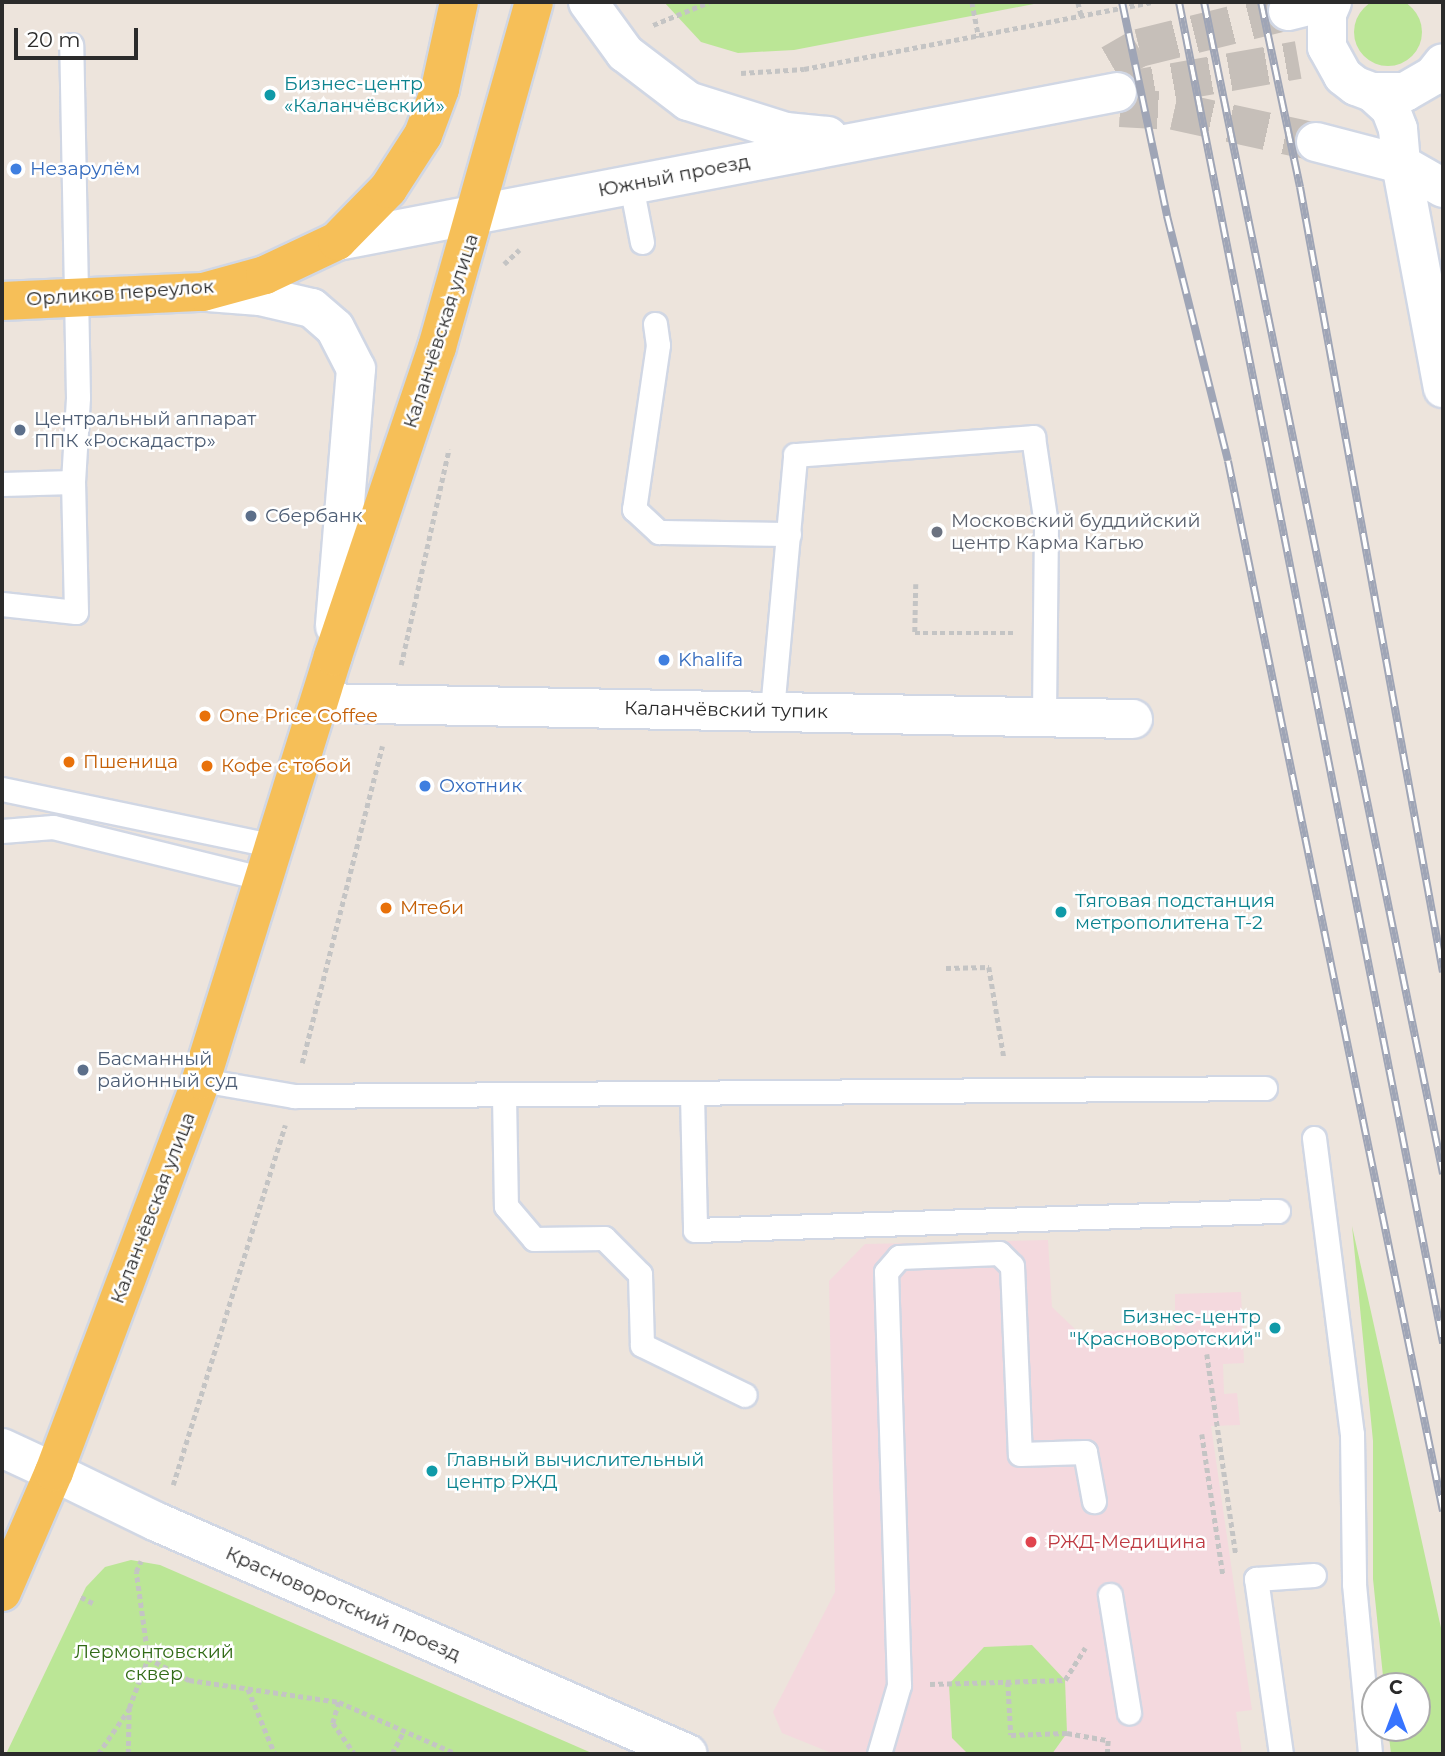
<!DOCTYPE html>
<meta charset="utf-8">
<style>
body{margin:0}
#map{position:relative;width:1445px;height:1756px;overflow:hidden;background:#ede4dc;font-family:Montserrat,sans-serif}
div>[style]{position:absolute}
.medical>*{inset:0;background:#f4d9de}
.green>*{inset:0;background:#bbe696}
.round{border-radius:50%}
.secondary-tunnel>*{height:38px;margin-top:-19px;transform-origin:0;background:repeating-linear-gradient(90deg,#c6bfb9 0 38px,transparent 0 57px)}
.path>*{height:4.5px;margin-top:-2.25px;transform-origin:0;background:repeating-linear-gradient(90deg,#c4c4c4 0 5px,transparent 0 8.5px)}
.roads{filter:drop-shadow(2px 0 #d1d7e4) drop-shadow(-2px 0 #d1d7e4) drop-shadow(0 2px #d1d7e4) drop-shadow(0 -2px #d1d7e4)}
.lane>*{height:23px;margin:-11.5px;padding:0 11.5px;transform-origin:11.5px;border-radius:11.5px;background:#fff}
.street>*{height:38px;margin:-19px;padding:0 19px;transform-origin:19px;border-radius:19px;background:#fff}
.secondary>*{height:38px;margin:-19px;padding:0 19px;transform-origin:19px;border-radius:19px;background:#fff}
.primary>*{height:38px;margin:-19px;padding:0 19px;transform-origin:19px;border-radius:19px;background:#f6bf58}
.rail>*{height:8px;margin-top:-4px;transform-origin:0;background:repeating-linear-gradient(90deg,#fff 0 16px,#9fa5b6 0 32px);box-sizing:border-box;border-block:2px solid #9fa5b6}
.dots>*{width:19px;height:19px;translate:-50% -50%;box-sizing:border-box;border:4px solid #fff;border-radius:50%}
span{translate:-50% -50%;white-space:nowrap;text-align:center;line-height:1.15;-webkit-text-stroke:5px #fff;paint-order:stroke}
.culture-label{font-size:19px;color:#0d838f}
.left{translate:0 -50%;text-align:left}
.right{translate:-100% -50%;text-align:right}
.shop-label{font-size:19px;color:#366cbe}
.street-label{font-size:19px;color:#2b2b2b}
.service-label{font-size:19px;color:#4e5e75}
.worship-label{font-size:19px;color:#5b616d}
.food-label{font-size:19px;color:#c56008}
.health-label{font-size:19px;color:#be3a42}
.park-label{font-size:19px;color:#326b17}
.frame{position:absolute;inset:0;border:4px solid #2b2b2b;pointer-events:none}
.north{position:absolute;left:1361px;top:1672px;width:70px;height:70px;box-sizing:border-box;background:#fff;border:2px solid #aaa;border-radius:50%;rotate:0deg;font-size:19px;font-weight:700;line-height:28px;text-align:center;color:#2b2b2b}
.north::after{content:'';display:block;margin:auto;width:24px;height:32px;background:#3774ff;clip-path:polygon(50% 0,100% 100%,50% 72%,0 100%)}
.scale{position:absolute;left:14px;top:28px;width:124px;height:32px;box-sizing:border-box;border:4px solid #2b2b2b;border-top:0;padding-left:9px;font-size:21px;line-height:24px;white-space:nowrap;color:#2b2b2b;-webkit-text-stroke:5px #fff;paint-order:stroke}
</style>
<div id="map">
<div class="medical">
<i style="clip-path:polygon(1048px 1240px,1052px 1307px,1077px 1331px,1175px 1330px,1175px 1294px,1241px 1292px,1244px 1363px,1223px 1364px,1224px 1394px,1237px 1393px,1240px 1425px,1211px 1426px,1252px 1710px,1236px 1712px,1242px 1754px,834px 1754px,782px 1733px,773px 1712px,835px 1592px,829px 1281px,865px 1244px)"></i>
</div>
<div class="green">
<i class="round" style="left:1354px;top:-2px;width:68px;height:68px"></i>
<i style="clip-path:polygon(664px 2px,1044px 2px,794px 50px,738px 53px,701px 42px)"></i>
<i style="clip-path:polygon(1352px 1226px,1443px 1637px,1443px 1754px,1391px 1754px,1388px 1728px,1417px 1728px,1417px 1686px,1384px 1686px,1373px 1579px,1373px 1441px)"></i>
<i style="clip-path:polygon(131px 1560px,160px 1565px,594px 1754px,6px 1754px,86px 1587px,105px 1567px)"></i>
<i style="clip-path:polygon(1032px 1645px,1065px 1680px,1067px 1733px,1052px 1754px,968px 1754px,952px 1738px,949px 1684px,984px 1647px)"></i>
</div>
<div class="secondary-tunnel">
<i style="left:1111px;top:64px;width:32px;rotate:-30deg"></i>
<i style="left:1139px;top:48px;width:154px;rotate:-13.9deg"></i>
<i style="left:1117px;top:92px;width:184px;rotate:-10deg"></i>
<i style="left:1120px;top:108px;width:54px;rotate:3.2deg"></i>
<i style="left:1174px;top:111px;width:145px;rotate:12.3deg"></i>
</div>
<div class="path">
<i style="left:972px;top:2px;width:36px;rotate:79deg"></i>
<i style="left:1078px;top:2px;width:16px;rotate:76deg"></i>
<i style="left:653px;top:25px;width:61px;rotate:-22.3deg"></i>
<i style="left:741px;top:73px;width:63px;rotate:-3.6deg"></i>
<i style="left:804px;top:69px;width:353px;rotate:-10.9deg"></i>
<i style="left:504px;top:264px;width:21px;rotate:-43deg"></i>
<i style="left:916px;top:584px;width:49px;rotate:91.2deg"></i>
<i style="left:915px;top:633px;width:99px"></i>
<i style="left:401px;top:665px;width:221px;rotate:-77.5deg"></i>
<i style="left:946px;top:968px;width:43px;rotate:-1.3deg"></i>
<i style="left:989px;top:967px;width:92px;rotate:80.6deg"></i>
<i style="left:302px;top:1063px;width:327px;rotate:-75.8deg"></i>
<i style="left:1207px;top:1354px;width:203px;rotate:81.8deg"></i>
<i style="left:1202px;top:1434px;width:142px;rotate:81.5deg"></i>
<i style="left:173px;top:1485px;width:377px;rotate:-72.7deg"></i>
<i style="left:81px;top:1597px;width:16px;rotate:27deg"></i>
<i style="left:148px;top:1658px;width:47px;rotate:28.2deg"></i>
<i style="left:189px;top:1680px;width:152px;rotate:8.3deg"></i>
<i style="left:339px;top:1702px;width:129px;rotate:23.8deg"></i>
<i style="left:1008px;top:1682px;width:53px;rotate:86.8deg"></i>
<i style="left:1011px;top:1735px;width:56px;rotate:-2deg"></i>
<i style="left:1067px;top:1733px;width:40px;rotate:10deg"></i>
<i style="left:930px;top:1684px;width:135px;rotate:-1.7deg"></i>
<i style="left:1065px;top:1680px;width:38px;rotate:-58deg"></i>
<i style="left:248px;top:1689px;width:70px;rotate:67.4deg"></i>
<i style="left:339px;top:1702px;width:22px;rotate:106deg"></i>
<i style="left:333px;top:1723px;width:38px;rotate:55deg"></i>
<i style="left:98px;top:1754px;width:55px;rotate:-55.4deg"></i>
<i style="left:128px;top:1754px;width:46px;rotate:-88.8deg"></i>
<i style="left:129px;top:1708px;width:53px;rotate:-69.2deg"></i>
<i style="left:148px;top:1658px;width:87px;rotate:-97.9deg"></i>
<i style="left:136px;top:1572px;width:12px;rotate:-66deg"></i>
<i style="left:392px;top:1754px;width:25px;rotate:-63deg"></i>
<i style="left:1107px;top:1754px;width:16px;rotate:-86deg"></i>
</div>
<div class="roads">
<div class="lane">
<i style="left:631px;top:185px;width:58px;rotate:79.1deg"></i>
<i style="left:655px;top:324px;width:21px;rotate:82deg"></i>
<i style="left:658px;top:345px;width:166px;rotate:98.3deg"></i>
<i style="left:634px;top:509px;width:34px;rotate:43deg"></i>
<i style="left:659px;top:532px;width:130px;rotate:0.9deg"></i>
<i style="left:2px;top:484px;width:71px;rotate:-1.6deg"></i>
<i style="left:73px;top:482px;width:85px;rotate:-86.6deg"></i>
<i style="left:78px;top:397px;width:352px;rotate:-91.1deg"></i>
<i style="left:2px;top:604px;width:74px;rotate:6.2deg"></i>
<i style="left:76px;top:612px;width:130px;rotate:-91.3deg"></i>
<i style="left:772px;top:710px;width:256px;rotate:-84.8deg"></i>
<i style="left:795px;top:455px;width:239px;rotate:-4.3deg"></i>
<i style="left:1033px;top:437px;width:88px;rotate:81.5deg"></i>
<i style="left:1046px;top:524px;width:192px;rotate:90.6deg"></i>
<i style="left:2px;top:789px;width:279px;rotate:11.8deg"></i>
<i style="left:2px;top:831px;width:51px;rotate:-4.5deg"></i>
<i style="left:53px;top:827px;width:218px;rotate:13.8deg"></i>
<i style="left:201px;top:1080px;width:94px;rotate:9.8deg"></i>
<i style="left:294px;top:1096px;width:971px;rotate:-0.47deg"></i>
<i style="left:692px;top:1094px;width:136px;rotate:88.7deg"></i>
<i style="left:695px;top:1230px;width:583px;rotate:-1.87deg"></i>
<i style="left:504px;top:1095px;width:111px;rotate:89deg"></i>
<i style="left:506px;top:1206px;width:43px;rotate:49.7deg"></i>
<i style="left:534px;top:1239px;width:70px;rotate:-0.8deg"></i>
<i style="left:604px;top:1238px;width:51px;rotate:45deg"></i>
<i style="left:640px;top:1274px;width:71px;rotate:88.4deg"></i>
<i style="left:642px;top:1345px;width:114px;rotate:25.9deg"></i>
<i style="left:1314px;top:1138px;width:298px;rotate:82.7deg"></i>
<i style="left:1352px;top:1434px;width:150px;rotate:89.2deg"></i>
<i style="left:1354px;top:1584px;width:171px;rotate:84.6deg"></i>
<i style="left:1110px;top:1595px;width:119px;rotate:80.8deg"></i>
<i style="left:879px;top:1754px;width:72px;rotate:-73.8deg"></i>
<i style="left:899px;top:1685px;width:413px;rotate:-91.8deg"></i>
<i style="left:886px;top:1272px;width:20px;rotate:-49deg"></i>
<i style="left:899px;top:1257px;width:100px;rotate:-2.3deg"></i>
<i style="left:999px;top:1253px;width:18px;rotate:45deg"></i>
<i style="left:1012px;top:1266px;width:188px;rotate:87.6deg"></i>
<i style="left:1020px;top:1454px;width:65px;rotate:-1.8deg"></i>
<i style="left:1085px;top:1452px;width:50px;rotate:79.6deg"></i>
<i style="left:1281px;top:1754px;width:177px;rotate:-98.1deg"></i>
<i style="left:1256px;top:1579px;width:58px;rotate:-3.9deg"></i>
</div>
<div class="street">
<i style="left:1401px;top:164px;width:228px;rotate:79.4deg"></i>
<i style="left:320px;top:703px;width:813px;rotate:1.13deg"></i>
<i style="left:2px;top:1448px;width:57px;rotate:24.8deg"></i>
</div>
<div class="secondary">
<i style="left:588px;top:2px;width:63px;rotate:54deg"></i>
<i style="left:625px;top:53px;width:79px;rotate:37.3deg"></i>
<i style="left:688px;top:101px;width:103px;rotate:17.6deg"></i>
<i style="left:786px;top:132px;width:42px;rotate:5.4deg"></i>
<i style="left:1332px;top:2px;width:13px;rotate:113deg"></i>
<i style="left:1327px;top:14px;width:33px;rotate:90deg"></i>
<i style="left:1327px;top:47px;width:33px;rotate:61deg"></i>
<i style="left:1343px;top:76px;width:16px;rotate:38deg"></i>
<i style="left:1356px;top:86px;width:17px;rotate:21deg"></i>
<i style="left:1372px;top:92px;width:33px"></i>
<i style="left:1405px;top:92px;width:32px;rotate:-30deg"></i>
<i style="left:1433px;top:76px;width:16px;rotate:-52deg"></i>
<i style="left:1288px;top:11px;width:36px;rotate:-14deg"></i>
<i style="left:1372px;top:92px;width:24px;rotate:42deg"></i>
<i style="left:1390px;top:108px;width:22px;rotate:69deg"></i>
<i style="left:1398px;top:129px;width:35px;rotate:85deg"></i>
<i style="left:1316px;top:142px;width:88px;rotate:14.5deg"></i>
<i style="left:1401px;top:164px;width:48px;rotate:29.7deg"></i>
<i style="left:337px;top:241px;width:794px;rotate:-10.81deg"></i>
<i style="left:208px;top:292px;width:52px;rotate:4.4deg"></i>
<i style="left:260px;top:296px;width:53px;rotate:13deg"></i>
<i style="left:312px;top:308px;width:30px;rotate:41deg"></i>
<i style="left:335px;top:328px;width:46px;rotate:62.9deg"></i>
<i style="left:356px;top:369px;width:258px;rotate:94.7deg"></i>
<i style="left:54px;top:1472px;width:114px;rotate:25.9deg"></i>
<i style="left:157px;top:1522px;width:579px;rotate:23.6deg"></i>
</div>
<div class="primary">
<i style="left:2px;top:301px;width:201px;rotate:-2.6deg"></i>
<i style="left:203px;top:292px;width:64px;rotate:-15.3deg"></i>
<i style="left:265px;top:275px;width:80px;rotate:-25.3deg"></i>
<i style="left:337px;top:241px;width:73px;rotate:-45.6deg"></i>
<i style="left:388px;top:189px;width:64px;rotate:-57.1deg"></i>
<i style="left:423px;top:135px;width:49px;rotate:-69.7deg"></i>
<i style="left:440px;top:89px;width:89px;rotate:-77.7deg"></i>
<i style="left:2px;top:1592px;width:131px;rotate:-66.6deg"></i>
<i style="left:54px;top:1472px;width:419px;rotate:-69.4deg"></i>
<i style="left:201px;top:1080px;width:444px;rotate:-72.7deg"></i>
<i style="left:333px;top:656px;width:326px;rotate:-71.4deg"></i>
<i style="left:437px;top:347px;width:358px;rotate:-74.3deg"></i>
</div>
</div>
<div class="rail">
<i style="left:1122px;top:2px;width:219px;rotate:78.1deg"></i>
<i style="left:1167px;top:216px;width:252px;rotate:76deg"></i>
<i style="left:1228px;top:461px;width:1072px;rotate:78.43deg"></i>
<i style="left:1179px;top:2px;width:1367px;rotate:78.86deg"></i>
<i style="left:1204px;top:2px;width:1196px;rotate:78.47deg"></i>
<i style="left:1261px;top:2px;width:189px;rotate:78.1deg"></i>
<i style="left:1300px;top:187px;width:798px;rotate:79.68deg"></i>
</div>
<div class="dots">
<i style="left:270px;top:95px;background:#0f9aa8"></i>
<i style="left:16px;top:169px;background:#3f7fe0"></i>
<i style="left:20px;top:430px;background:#5c6f8a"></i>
<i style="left:251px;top:516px;background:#5c6f8a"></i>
<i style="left:937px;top:532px;background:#6b7280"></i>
<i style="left:664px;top:660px;background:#3f7fe0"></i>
<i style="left:205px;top:716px;background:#e8710a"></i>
<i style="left:69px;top:762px;background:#e8710a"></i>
<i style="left:207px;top:766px;background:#e8710a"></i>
<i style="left:425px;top:786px;background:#3f7fe0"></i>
<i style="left:386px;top:908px;background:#e8710a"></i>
<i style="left:1061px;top:912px;background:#0f9aa8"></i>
<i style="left:83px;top:1070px;background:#5c6f8a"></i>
<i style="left:1275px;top:1328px;background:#0f9aa8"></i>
<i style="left:432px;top:1471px;background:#0f9aa8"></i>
<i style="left:1031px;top:1542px;background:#e0444e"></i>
</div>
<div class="culture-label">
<span class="left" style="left:284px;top:95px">Бизнес-центр<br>«Каланчёвский»</span>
<span class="left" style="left:1075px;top:912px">Тяговая подстанция<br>метрополитена Т-2</span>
<span class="right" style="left:1261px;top:1328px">Бизнес-центр<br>"Красноворотский"</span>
<span class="left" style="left:446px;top:1471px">Главный вычислительный<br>центр РЖД</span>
</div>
<div class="shop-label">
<span class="left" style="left:30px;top:169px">Незарулём</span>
<span class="left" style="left:678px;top:660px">Khalifa</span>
<span class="left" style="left:439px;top:786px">Охотник</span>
</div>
<div class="street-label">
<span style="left:674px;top:176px;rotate:-11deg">Южный проезд</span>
<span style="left:120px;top:293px;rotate:-4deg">Орликов переулок</span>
<span style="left:441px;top:331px;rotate:-72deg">Каланчёвская улица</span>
<span style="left:726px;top:710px;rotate:1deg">Каланчёвский тупик</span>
<span style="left:153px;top:1208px;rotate:-69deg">Каланчёвская улица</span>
<span style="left:343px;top:1604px;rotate:24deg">Красноворотский проезд</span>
</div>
<div class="service-label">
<span class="left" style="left:34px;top:430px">Центральный аппарат<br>ППК «Роскадастр»</span>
<span class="left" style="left:265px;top:516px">Сбербанк</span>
<span class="left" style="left:97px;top:1070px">Басманный<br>районный суд</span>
</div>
<div class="worship-label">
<span class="left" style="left:951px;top:532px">Московский буддийский<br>центр Карма Кагью</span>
</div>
<div class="food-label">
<span class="left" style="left:219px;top:716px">One Price Coffee</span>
<span class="left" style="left:83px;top:762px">Пшеница</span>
<span class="left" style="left:221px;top:766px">Кофе с тобой</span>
<span class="left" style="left:400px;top:908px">Мтеби</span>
</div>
<div class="health-label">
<span class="left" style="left:1047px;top:1542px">РЖД-Медицина</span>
</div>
<div class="park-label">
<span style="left:154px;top:1663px">Лермонтовский<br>сквер</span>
</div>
<div class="frame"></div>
<div class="north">С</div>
<div class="scale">20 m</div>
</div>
